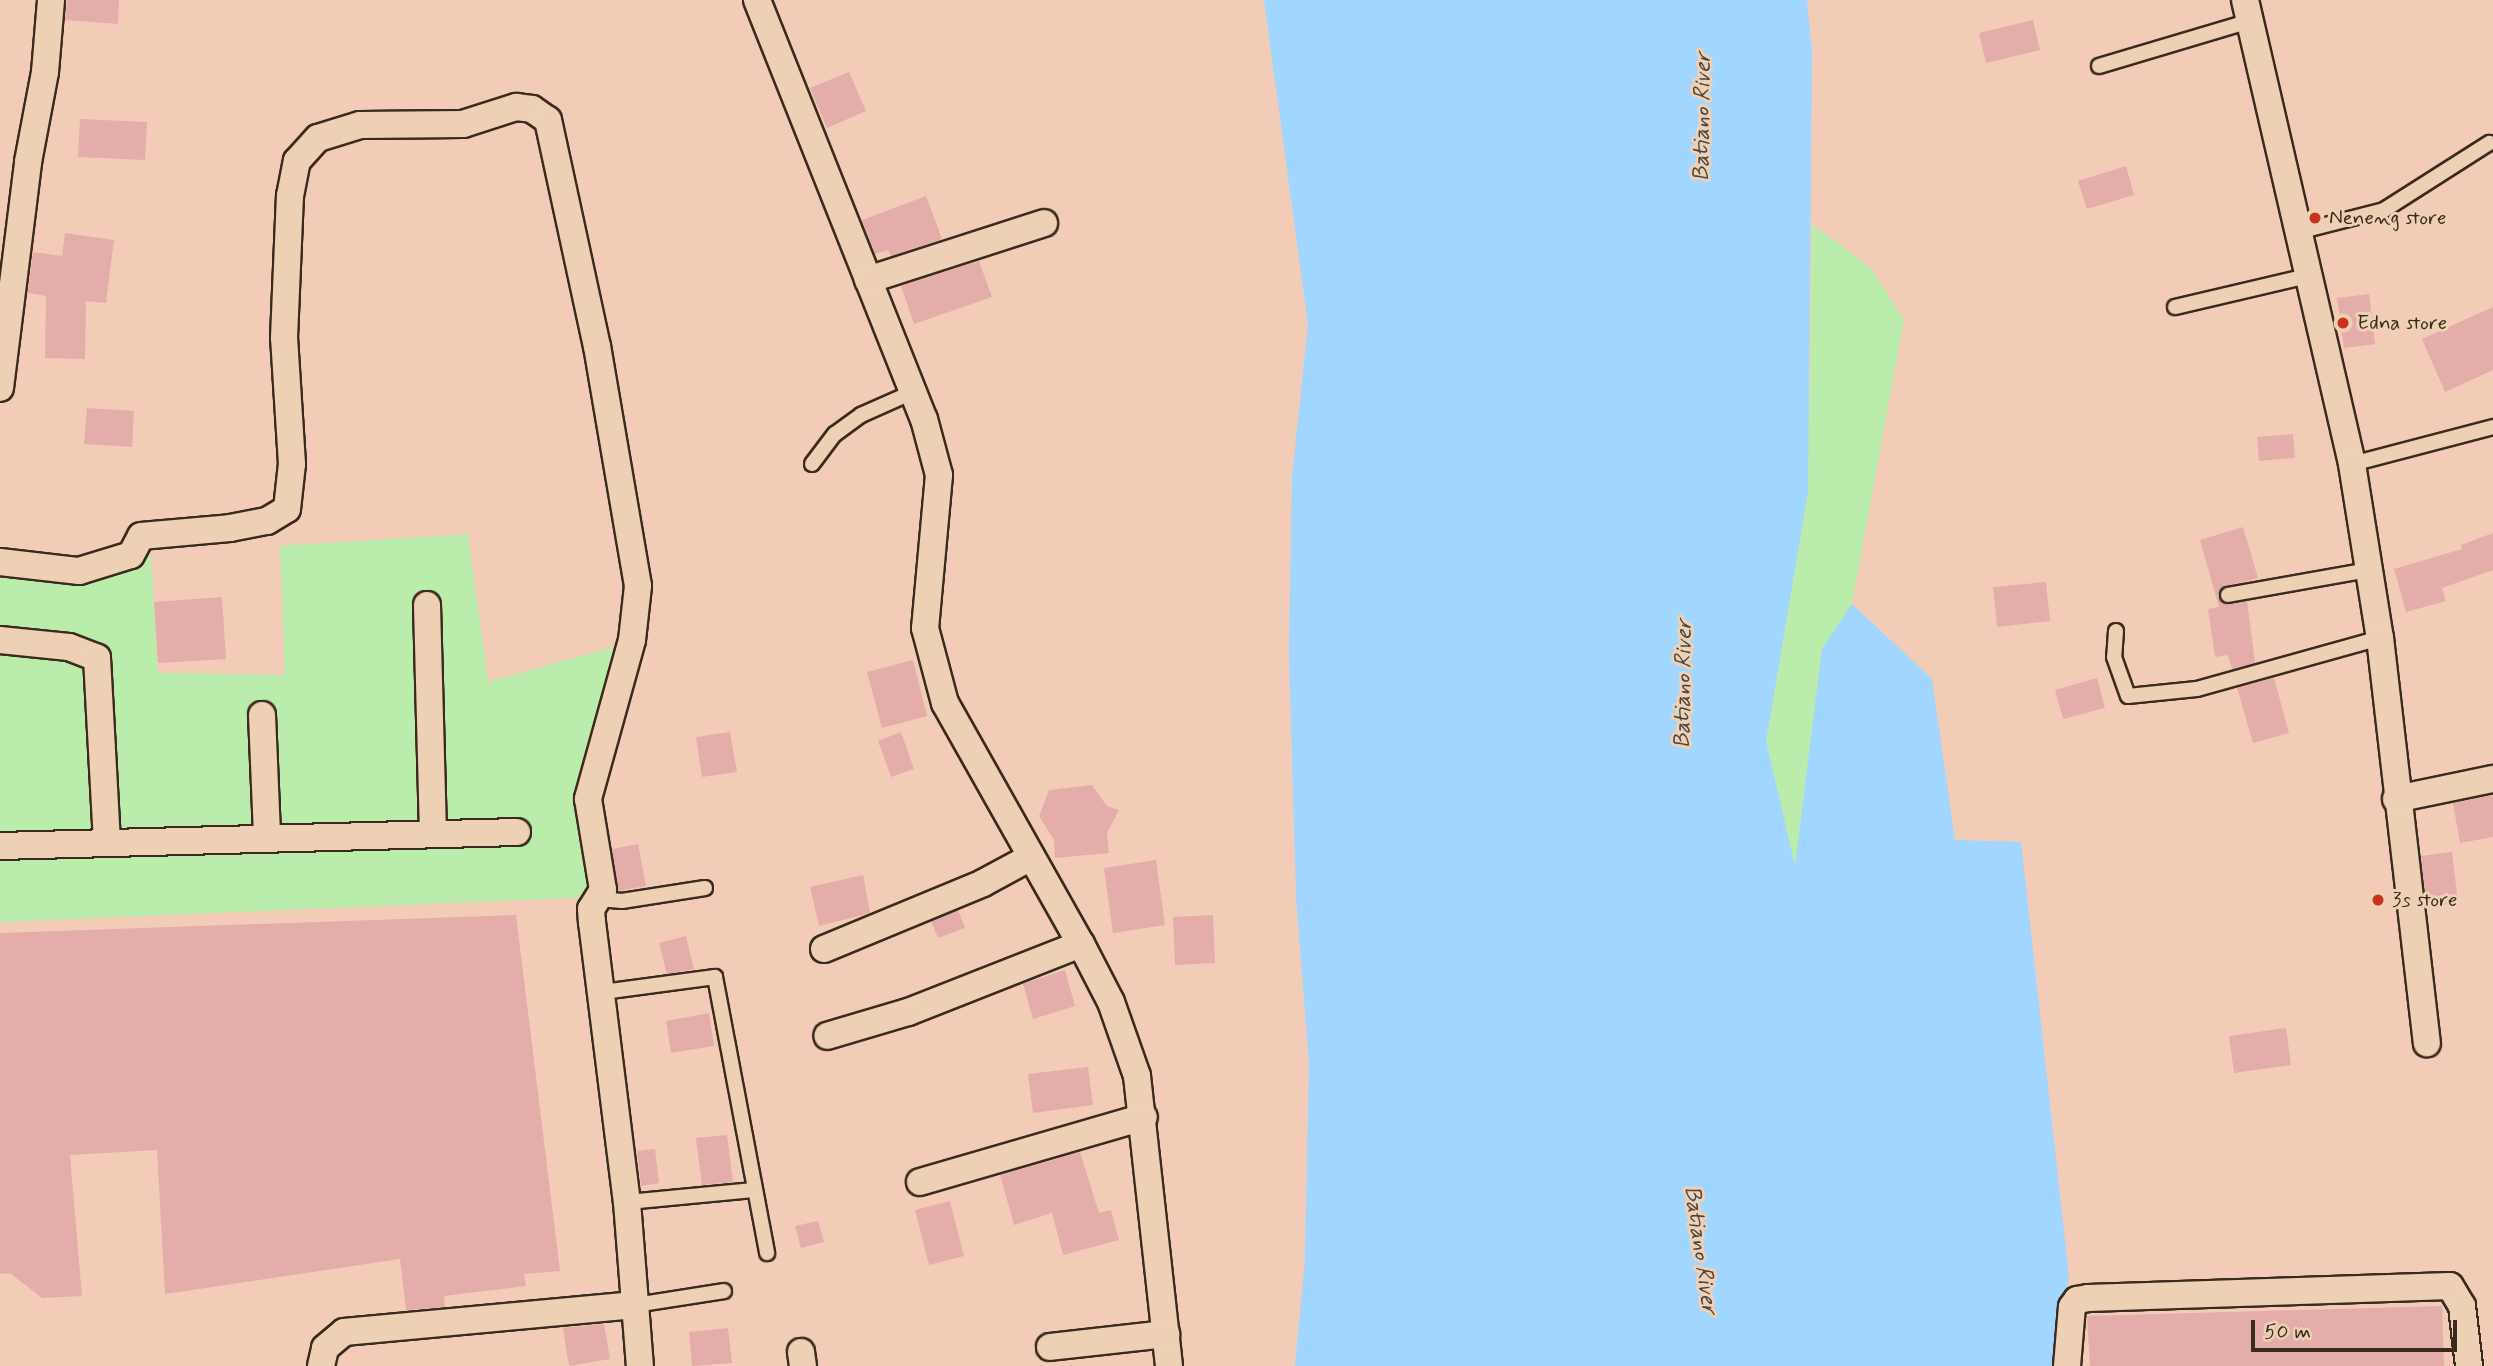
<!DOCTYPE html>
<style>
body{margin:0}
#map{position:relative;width:2493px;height:1366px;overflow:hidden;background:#f2ccb7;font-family:Mynerve,sans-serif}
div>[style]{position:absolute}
.green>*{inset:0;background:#baecab}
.water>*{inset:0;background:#a0d6ff}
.building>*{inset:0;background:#e4adaa}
.roads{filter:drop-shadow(2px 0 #3b2a1e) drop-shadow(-2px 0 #3b2a1e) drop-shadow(0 2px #3b2a1e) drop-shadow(0 -2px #3b2a1e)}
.service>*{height:14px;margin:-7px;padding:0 7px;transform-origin:7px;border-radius:7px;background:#eed1b5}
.minor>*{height:26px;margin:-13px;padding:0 13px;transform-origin:13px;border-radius:13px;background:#eed1b5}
.dots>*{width:19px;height:19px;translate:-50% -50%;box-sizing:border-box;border:4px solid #eed1b5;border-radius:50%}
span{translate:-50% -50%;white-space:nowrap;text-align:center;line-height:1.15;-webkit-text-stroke:6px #eed1b5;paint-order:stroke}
.poi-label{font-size:21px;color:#3b2a1e}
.left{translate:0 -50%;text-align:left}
.water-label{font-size:23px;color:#4a4440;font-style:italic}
.scale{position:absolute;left:2251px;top:1320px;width:206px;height:32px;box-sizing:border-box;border:4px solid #3b2a1e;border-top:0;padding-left:9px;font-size:21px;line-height:24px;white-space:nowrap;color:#3b2a1e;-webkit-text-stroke:5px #eed1b5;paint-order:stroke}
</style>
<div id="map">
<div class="green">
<i style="clip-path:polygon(1812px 224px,1871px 268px,1904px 320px,1852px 604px,1822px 650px,1795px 869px,1766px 741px,1808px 492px)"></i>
<i style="clip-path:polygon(468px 534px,488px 682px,628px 643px,581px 794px,596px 897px,0 922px,0 565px,78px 575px,151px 555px,158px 673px,285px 675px,280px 546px)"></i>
</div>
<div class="water">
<i style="clip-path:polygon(1264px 0,1807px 0,1812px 52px,1808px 492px,1766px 741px,1795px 866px,1822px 649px,1852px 604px,1932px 679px,1955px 840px,2021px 842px,2069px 1277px,2054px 1366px,1295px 1366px,1305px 1259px,1309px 1063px,1296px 896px,1289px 653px,1292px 477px,1308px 324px)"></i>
</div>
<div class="building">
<i style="clip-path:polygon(67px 0,119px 0,118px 24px,65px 20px)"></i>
<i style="clip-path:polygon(2033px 20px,2040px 50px,1986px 63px,1979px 33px)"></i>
<i style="clip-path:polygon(849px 72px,866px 111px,827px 128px,810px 88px)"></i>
<i style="clip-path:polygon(80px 119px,147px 122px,145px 160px,78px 157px)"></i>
<i style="clip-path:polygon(2126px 166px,2134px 195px,2087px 209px,2078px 181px)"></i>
<i style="clip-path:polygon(926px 196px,942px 239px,891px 256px,888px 250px,875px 254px,862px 220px)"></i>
<i style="clip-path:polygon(65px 233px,114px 240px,106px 303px,86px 301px,85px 359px,45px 358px,46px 296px,28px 293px,33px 252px,62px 256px)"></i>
<i style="clip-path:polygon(979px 261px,992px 297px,914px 324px,901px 286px)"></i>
<i style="clip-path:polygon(2369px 294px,2375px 344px,2344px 348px,2337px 298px)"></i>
<i style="clip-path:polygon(2493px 307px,2493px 370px,2445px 392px,2422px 339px)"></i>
<i style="clip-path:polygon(87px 408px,134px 411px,132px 447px,84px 444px)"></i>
<i style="clip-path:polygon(2293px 434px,2295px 458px,2259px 461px,2257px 437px)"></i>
<i style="clip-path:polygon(2243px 527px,2258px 578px,2226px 586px,2218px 596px,2225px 604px,2247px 601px,2255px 663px,2232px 669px,2228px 655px,2215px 657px,2208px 609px,2219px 607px,2200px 540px)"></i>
<i style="clip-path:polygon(2493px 533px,2493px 570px,2442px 588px,2446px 601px,2406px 612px,2394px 569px,2462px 549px,2461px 545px)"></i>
<i style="clip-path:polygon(2046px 582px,2050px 621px,1997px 627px,1993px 587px)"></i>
<i style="clip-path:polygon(222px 597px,226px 659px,158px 663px,154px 602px)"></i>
<i style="clip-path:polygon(913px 660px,927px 716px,882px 728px,867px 672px)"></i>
<i style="clip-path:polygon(2097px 678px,2105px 708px,2063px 719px,2055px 690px)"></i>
<i style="clip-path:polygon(2274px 678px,2289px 733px,2253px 743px,2237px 688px)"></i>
<i style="clip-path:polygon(730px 732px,737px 772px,702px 777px,696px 737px)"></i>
<i style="clip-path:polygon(901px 732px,914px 769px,891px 777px,878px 741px)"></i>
<i style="clip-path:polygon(1092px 785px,1107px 806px,1119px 810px,1107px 833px,1109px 853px,1055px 858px,1054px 840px,1039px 816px,1049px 790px)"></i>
<i style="clip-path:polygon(2493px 795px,2493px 837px,2460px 843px,2453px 803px)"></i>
<i style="clip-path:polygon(638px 844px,646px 886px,618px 891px,612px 849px)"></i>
<i style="clip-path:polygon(2452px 852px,2458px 903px,2427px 907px,2421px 856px)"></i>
<i style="clip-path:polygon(1156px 860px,1165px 925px,1113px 933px,1104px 868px)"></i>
<i style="clip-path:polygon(863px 875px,870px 913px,819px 926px,810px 887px)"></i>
<i style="clip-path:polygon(958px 910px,965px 928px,938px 938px,931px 921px)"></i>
<i style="clip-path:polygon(516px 915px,560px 1271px,524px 1274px,526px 1286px,444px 1296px,445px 1307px,406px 1310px,400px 1259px,165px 1294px,157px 1150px,70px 1155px,82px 1296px,42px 1298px,10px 1273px,0 1274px,0 933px)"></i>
<i style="clip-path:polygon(1213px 915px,1215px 963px,1175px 965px,1173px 917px)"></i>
<i style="clip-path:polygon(686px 936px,694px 969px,667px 974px,659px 943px)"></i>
<i style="clip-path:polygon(1065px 970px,1075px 1006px,1033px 1019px,1023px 984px)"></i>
<i style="clip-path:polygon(709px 1013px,714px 1046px,671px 1053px,666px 1021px)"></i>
<i style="clip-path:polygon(2286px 1028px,2291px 1065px,2234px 1073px,2229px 1036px)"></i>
<i style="clip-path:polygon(1088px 1067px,1093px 1105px,1033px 1113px,1028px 1074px)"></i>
<i style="clip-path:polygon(727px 1135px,733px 1182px,702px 1185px,696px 1138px)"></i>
<i style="clip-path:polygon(655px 1149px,659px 1183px,641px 1186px,637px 1151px)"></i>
<i style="clip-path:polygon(1080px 1152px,1099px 1213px,1111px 1210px,1119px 1240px,1063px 1255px,1052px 1213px,1014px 1225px,1000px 1175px)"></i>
<i style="clip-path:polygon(950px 1201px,964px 1256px,929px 1265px,915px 1210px)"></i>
<i style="clip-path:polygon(818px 1221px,824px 1242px,801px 1248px,795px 1226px)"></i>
<i style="clip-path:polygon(2442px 1306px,2444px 1366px,2090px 1366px,2087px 1316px)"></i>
<i style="clip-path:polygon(604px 1324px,610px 1359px,569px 1366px,563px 1328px)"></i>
<i style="clip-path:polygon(728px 1328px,732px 1363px,692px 1366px,689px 1332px)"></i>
</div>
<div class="roads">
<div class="service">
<i style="left:2099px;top:66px;width:158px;rotate:-16.6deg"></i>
<i style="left:2298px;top:232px;width:89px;rotate:-14.3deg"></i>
<i style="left:2384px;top:210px;width:125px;rotate:-32.5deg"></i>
<i style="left:2175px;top:307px;width:136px;rotate:-13.2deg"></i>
<i style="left:812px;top:464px;width:38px;rotate:-53deg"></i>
<i style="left:835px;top:434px;width:32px;rotate:-36deg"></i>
<i style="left:861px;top:415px;width:57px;rotate:-23.9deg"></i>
<i style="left:2352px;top:464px;width:146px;rotate:-14.7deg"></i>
<i style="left:2228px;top:595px;width:142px;rotate:-10.1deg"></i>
<i style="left:2116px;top:631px;width:26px;rotate:94deg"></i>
<i style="left:2114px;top:657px;width:41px;rotate:70.3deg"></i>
<i style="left:2128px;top:696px;width:69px;rotate:-5.8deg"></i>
<i style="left:2197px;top:689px;width:190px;rotate:-15.6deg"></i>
<i style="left:599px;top:899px;width:23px;rotate:5deg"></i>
<i style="left:622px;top:901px;width:84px;rotate:-8.9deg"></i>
<i style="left:603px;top:992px;width:113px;rotate:-7.6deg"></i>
<i style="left:715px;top:977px;width:281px;rotate:79.3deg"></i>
<i style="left:627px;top:1202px;width:128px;rotate:-5.4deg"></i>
<i style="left:635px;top:1305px;width:90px;rotate:-8.9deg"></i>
</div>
<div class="minor">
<i style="left:757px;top:0;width:451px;rotate:68.3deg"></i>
<i style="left:924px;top:419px;width:58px;rotate:75deg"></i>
<i style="left:939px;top:475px;width:154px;rotate:95.2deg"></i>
<i style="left:925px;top:628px;width:78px;rotate:75.1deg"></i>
<i style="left:945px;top:703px;width:277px;rotate:60.6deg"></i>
<i style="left:1081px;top:944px;width:186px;rotate:158.5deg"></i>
<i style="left:908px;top:1012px;width:84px;rotate:163.5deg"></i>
<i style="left:2245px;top:0;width:476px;rotate:77deg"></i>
<i style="left:2352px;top:464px;width:176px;rotate:80.9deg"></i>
<i style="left:2380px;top:638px;width:408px;rotate:83.4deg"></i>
<i style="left:868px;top:280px;width:185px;rotate:-17.9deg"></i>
<i style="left:0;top:388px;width:228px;rotate:-82.9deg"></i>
<i style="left:28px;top:162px;width:92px;rotate:-79.3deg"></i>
<i style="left:45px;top:72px;width:72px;rotate:-85.2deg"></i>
<i style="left:0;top:562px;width:80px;rotate:6.5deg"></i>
<i style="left:79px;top:571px;width:54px;rotate:-17.1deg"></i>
<i style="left:131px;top:555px;width:21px;rotate:-62deg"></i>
<i style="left:141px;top:536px;width:89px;rotate:-5.1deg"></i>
<i style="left:230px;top:528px;width:38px;rotate:-11deg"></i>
<i style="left:267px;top:521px;width:23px;rotate:-31deg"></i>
<i style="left:287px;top:509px;width:45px;rotate:-83.7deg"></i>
<i style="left:292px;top:464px;width:126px;rotate:-93.6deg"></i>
<i style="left:284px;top:338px;width:142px;rotate:-87.6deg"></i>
<i style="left:290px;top:196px;width:36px;rotate:-79deg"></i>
<i style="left:297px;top:161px;width:31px;rotate:-48deg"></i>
<i style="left:318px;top:138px;width:44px;rotate:-17.2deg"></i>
<i style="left:360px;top:125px;width:103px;rotate:-0.6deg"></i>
<i style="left:463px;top:124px;width:56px;rotate:-17.8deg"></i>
<i style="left:516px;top:107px;width:16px;rotate:7deg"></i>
<i style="left:532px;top:109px;width:19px;rotate:35deg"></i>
<i style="left:548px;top:120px;width:231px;rotate:77.8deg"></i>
<i style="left:597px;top:346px;width:243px;rotate:80.3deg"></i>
<i style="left:638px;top:586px;width:54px;rotate:96.3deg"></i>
<i style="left:632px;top:640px;width:165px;rotate:105.5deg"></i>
<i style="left:588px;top:799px;width:92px;rotate:80.6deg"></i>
<i style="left:603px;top:890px;width:22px;rotate:122deg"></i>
<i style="left:591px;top:909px;width:13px;rotate:86deg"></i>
<i style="left:592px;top:922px;width:282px;rotate:82.9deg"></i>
<i style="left:627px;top:1202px;width:165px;rotate:85.5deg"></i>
<i style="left:427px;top:605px;width:227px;rotate:88.5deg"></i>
<i style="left:0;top:640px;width:69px;rotate:5.8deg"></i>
<i style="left:69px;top:647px;width:30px;rotate:21deg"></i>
<i style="left:97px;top:658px;width:185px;rotate:86.9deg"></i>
<i style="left:262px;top:715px;width:120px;rotate:87.6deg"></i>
<i style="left:2396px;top:799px;width:99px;rotate:-11.7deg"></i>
<i style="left:0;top:846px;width:517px;rotate:-1.55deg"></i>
<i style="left:1081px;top:944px;width:65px;rotate:62.7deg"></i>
<i style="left:1111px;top:1002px;width:78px;rotate:70.6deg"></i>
<i style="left:1137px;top:1076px;width:292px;rotate:83.7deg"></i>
<i style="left:824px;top:949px;width:172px;rotate:-22.5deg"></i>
<i style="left:983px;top:883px;width:55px;rotate:-28.4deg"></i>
<i style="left:920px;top:1182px;width:233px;rotate:-16.2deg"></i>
<i style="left:1050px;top:1347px;width:117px;rotate:-6.4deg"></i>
<i style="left:801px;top:1352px;width:14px;rotate:82deg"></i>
<i style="left:321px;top:1366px;width:18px;rotate:-77deg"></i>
<i style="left:325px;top:1348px;width:25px;rotate:-40deg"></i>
<i style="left:344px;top:1332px;width:292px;rotate:-5.3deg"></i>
<i style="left:2067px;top:1366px;width:59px;rotate:-85.2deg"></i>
<i style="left:2072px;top:1307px;width:9px;rotate:-54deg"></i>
<i style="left:2077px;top:1300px;width:11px;rotate:-10deg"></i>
<i style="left:2088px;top:1298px;width:362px;rotate:-1.9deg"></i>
<i style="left:2450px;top:1286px;width:23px;rotate:59deg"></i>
<i style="left:2462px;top:1306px;width:60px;rotate:83.3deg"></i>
</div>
</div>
<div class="dots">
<i style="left:2315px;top:218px;background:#c8321e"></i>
<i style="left:2343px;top:323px;background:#c8321e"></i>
<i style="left:2378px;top:900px;background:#c8321e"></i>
</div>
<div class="poi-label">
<span class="left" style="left:2329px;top:218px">Neneng store</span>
<span class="left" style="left:2357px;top:323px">Edna store</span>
<span class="left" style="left:2392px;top:900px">3s store</span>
</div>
<div class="water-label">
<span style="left:1703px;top:117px;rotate:-89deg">Batiano River</span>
<span style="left:1684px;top:684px;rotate:-89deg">Batiano River</span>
<span style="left:1700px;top:1250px;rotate:82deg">Batiano River</span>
</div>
<div class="scale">50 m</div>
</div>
